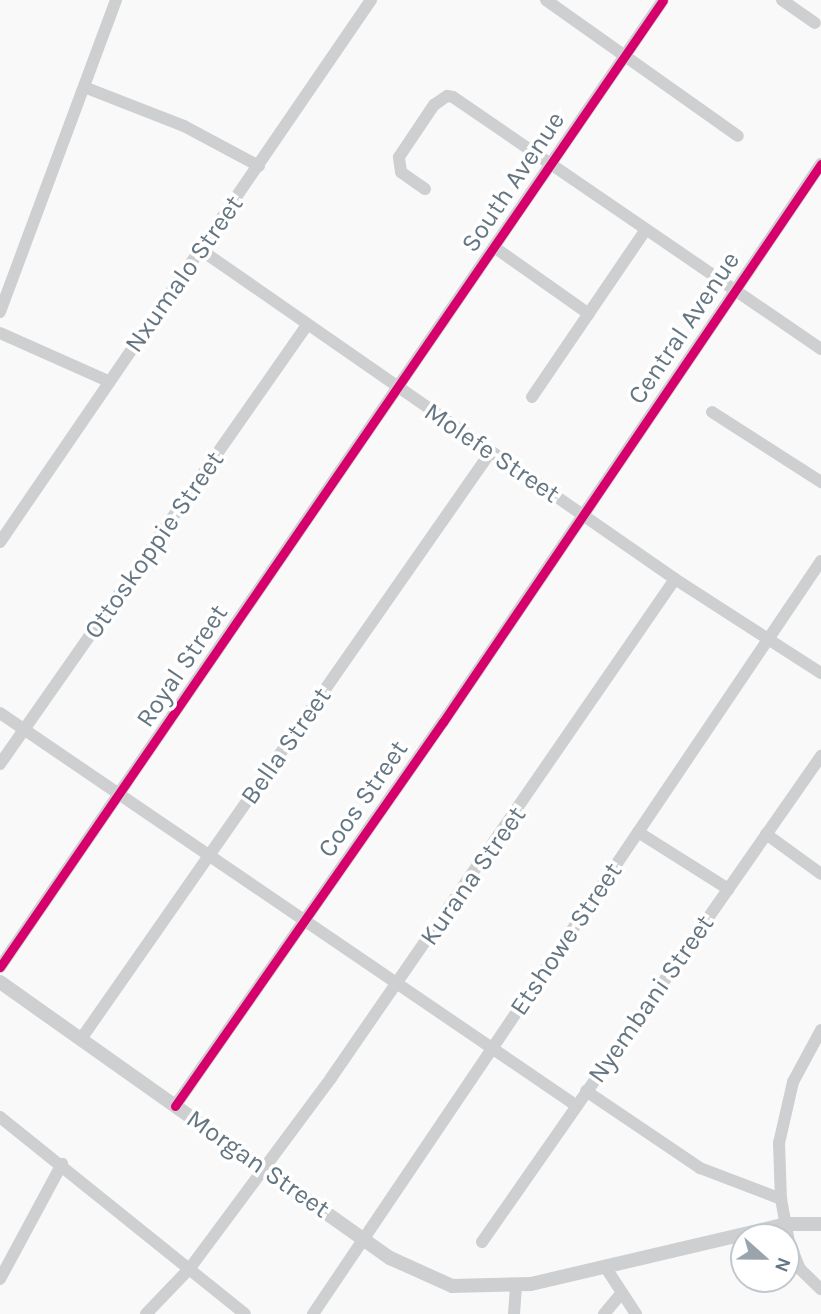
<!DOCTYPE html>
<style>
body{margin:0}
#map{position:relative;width:821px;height:1314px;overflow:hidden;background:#f9f9f9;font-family:Karla,sans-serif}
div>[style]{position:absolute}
.minor>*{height:12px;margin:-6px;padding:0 6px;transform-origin:6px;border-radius:6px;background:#cecfd0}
.tertiary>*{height:14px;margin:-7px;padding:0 7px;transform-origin:7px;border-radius:7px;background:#cecfd0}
.cycleway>*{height:9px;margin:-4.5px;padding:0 4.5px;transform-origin:4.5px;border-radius:4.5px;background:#d6006c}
span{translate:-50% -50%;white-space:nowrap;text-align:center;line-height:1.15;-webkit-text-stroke:7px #fff;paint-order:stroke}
.street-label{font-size:26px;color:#657683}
.north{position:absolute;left:730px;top:1223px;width:70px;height:70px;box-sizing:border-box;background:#fff;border:2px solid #c1c8cd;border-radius:50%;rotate:111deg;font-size:19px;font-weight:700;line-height:28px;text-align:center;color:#657683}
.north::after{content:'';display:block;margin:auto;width:24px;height:32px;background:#99a4ac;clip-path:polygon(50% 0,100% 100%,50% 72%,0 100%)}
</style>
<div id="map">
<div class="minor">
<i style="left:546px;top:0;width:235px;rotate:35.3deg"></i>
<i style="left:782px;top:0;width:40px;rotate:34.9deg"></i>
<i style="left:84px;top:87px;width:107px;rotate:21.3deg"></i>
<i style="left:184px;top:126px;width:85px;rotate:28.1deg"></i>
<i style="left:425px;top:189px;width:29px;rotate:-145deg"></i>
<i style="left:401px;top:172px;width:15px;rotate:-98deg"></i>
<i style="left:399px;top:157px;width:63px;rotate:-56.1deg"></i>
<i style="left:434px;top:105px;width:16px;rotate:-35deg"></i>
<i style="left:447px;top:96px;width:6px;rotate:9deg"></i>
<i style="left:453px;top:97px;width:446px;rotate:34.4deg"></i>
<i style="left:494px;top:247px;width:116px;rotate:35.2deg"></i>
<i style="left:201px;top:250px;width:577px;rotate:34.76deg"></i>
<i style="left:675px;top:579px;width:174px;rotate:32.8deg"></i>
<i style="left:0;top:312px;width:333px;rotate:-69.6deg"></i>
<i style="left:0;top:333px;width:120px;rotate:24deg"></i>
<i style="left:532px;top:397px;width:201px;rotate:-55.8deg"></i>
<i style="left:712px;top:412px;width:130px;rotate:32.7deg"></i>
<i style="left:0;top:542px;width:657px;rotate:-55.61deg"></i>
<i style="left:0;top:713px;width:698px;rotate:34.26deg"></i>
<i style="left:0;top:764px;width:536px;rotate:-55.03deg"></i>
<i style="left:638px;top:832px;width:107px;rotate:32.3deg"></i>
<i style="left:766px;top:834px;width:68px;rotate:36deg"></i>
<i style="left:0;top:967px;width:1172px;rotate:-55.56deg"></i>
<i style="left:821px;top:1030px;width:59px;rotate:118.3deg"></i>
<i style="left:793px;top:1082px;width:63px;rotate:102.9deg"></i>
<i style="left:779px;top:1143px;width:56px;rotate:88deg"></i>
<i style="left:781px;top:1199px;width:44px;rotate:79.5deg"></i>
<i style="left:789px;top:1242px;width:29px;rotate:68deg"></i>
<i style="left:800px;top:1269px;width:29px;rotate:44deg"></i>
<i style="left:81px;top:1039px;width:715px;rotate:-55.09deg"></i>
<i style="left:586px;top:1091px;width:138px;rotate:34deg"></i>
<i style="left:700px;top:1168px;width:87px;rotate:20.9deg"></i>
<i style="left:175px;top:1106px;width:468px;rotate:-55.1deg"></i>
<i style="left:443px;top:722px;width:674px;rotate:-55.89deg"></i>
<i style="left:0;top:1117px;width:314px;rotate:38.8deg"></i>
<i style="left:482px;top:1242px;width:593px;rotate:-55.1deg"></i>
<i style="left:606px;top:1268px;width:55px;rotate:56.9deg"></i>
<i style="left:0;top:1279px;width:131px;rotate:-61.7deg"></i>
<i style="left:146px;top:1314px;width:64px;rotate:-46.3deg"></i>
<i style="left:190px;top:1268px;width:237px;rotate:-53.4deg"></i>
<i style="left:331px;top:1078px;width:606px;rotate:-55.42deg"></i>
<i style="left:313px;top:1314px;width:908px;rotate:-56deg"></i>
<i style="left:514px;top:1314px;width:29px;rotate:-86deg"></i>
<i style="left:604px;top:1314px;width:25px;rotate:-50deg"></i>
</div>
<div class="tertiary">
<i style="left:0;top:982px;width:478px;rotate:35.3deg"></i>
<i style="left:390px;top:1258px;width:68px;rotate:24.3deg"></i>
<i style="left:452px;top:1286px;width:79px;rotate:-1.5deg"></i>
<i style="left:531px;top:1284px;width:262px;rotate:-13.2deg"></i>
<i style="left:786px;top:1224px;width:35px"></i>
</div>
<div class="cycleway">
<i style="left:0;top:967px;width:1172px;rotate:-55.56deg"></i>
<i style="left:175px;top:1106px;width:468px;rotate:-55.1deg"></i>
<i style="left:443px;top:722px;width:674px;rotate:-55.89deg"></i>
</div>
<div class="street-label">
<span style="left:513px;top:182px;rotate:-56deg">South Avenue</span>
<span style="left:184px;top:274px;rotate:-55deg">Nxumalo Street</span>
<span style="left:684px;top:328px;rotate:-56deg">Central Avenue</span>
<span style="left:492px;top:453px;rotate:34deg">Molefe Street</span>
<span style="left:154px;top:545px;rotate:-55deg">Ottoskoppie Street</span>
<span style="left:182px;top:666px;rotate:-56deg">Royal Street</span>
<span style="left:286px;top:746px;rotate:-55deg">Bella Street</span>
<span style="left:363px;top:799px;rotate:-55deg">Coos Street</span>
<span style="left:473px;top:876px;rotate:-55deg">Kurana Street</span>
<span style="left:566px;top:939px;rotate:-56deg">Etshowe Street</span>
<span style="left:651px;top:999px;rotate:-55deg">Nyembani Street</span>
<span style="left:258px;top:1164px;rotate:35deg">Morgan Street</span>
</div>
<div class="north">N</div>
</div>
